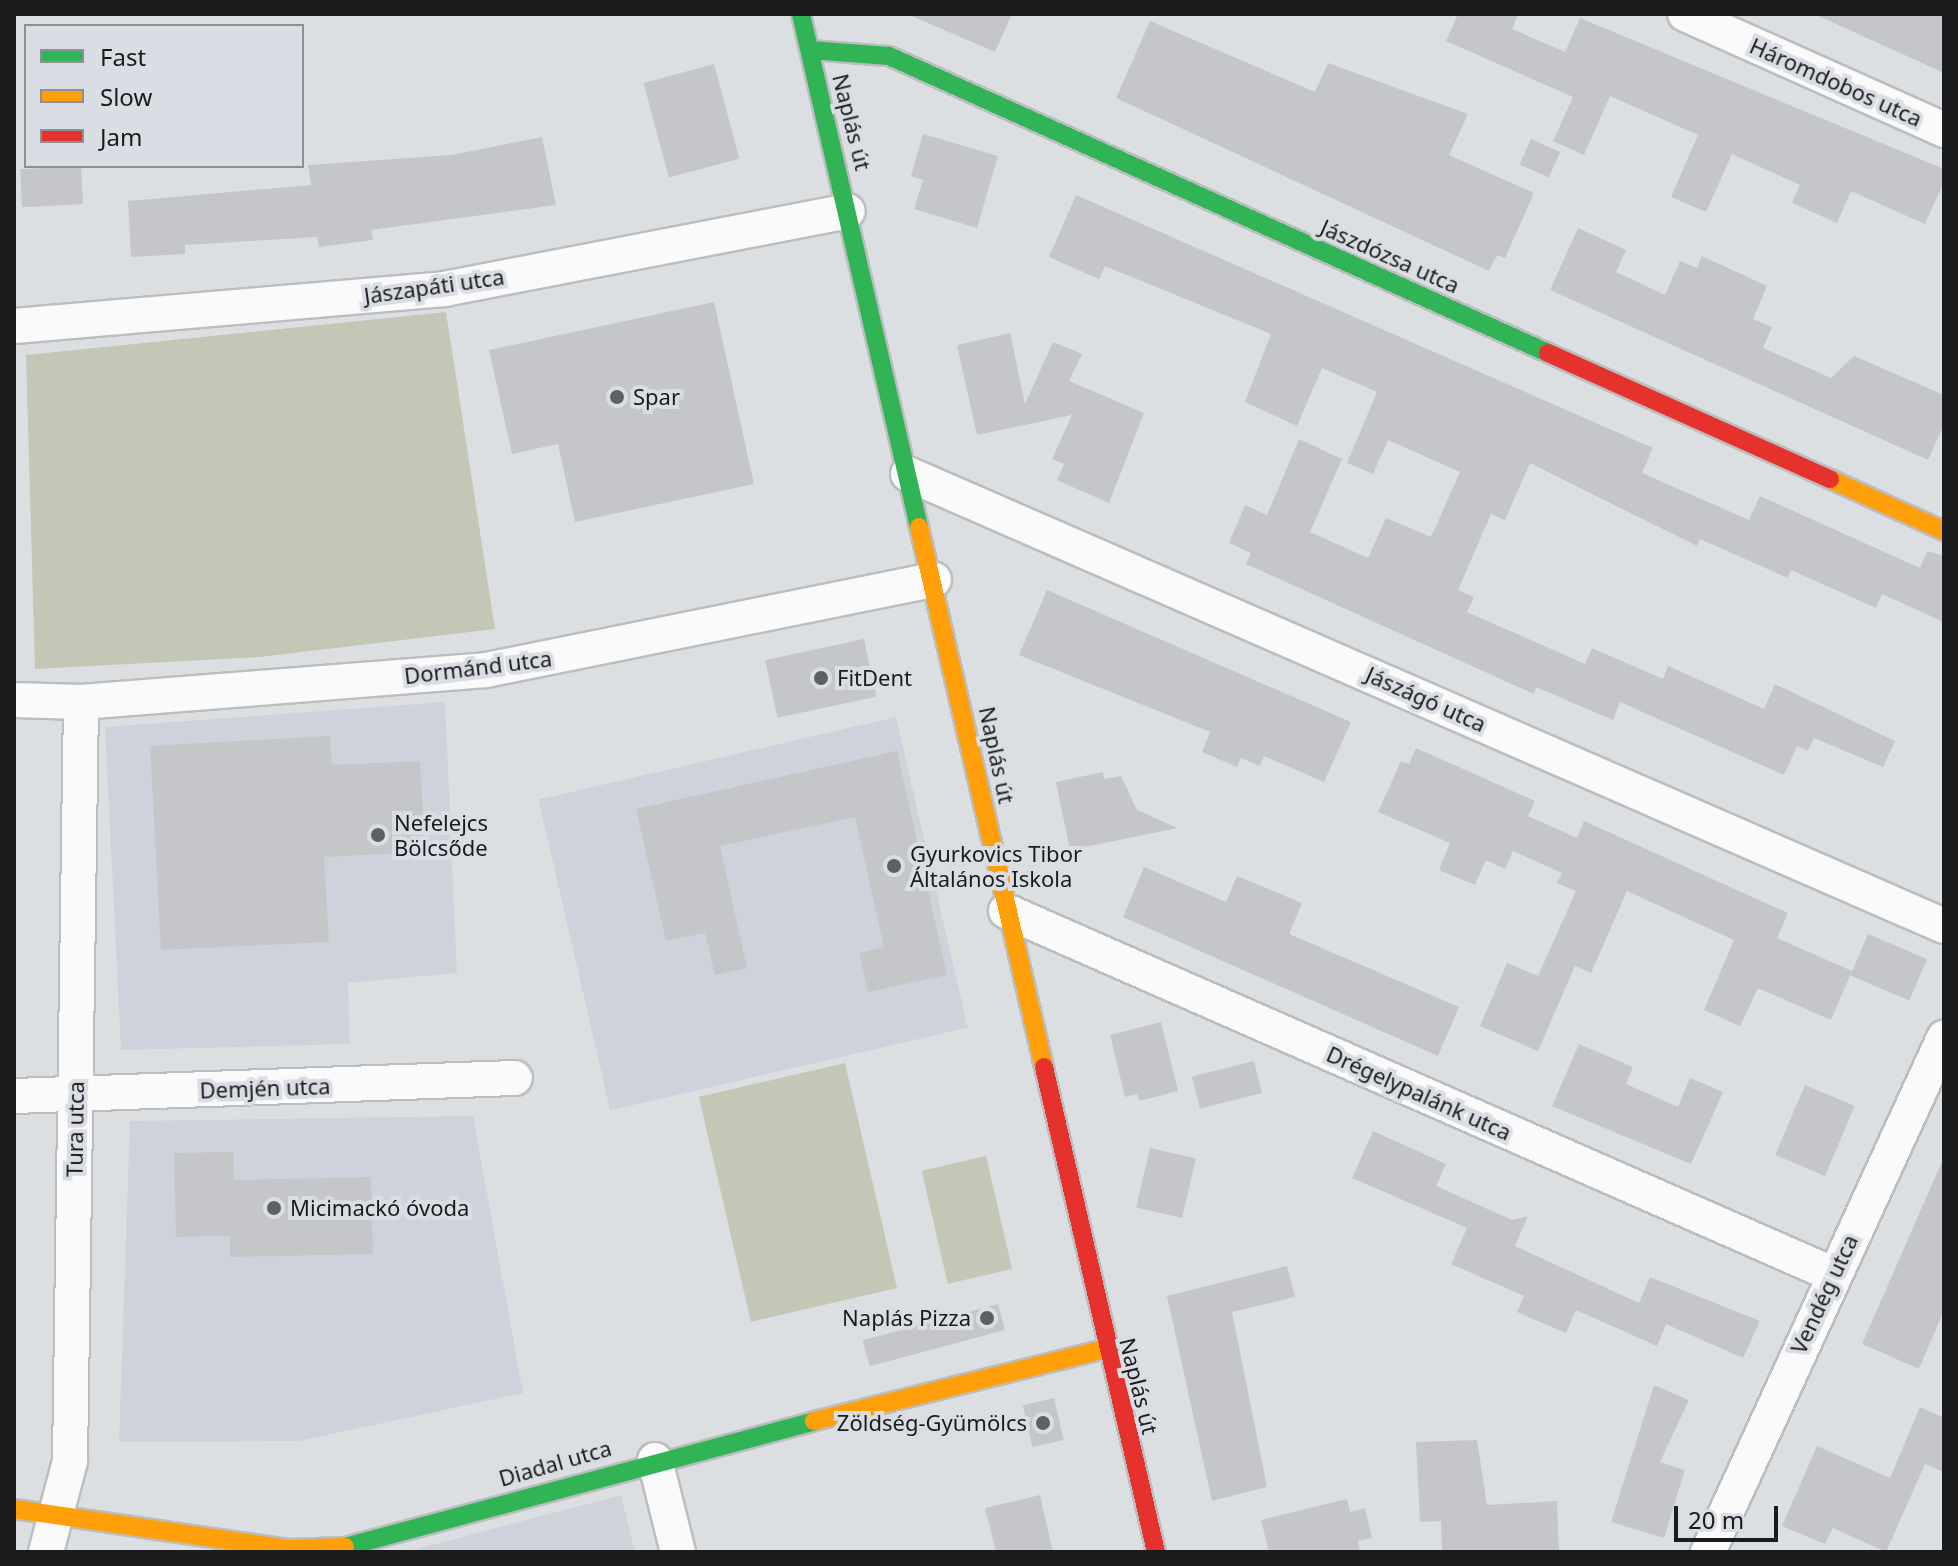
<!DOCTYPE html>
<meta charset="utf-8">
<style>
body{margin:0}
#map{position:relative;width:1958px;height:1566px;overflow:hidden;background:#dcdfe2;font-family:"Noto Sans",sans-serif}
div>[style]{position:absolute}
.built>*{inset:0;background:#ced3db;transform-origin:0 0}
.green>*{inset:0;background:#c4c7b6;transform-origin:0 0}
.building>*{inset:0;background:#c5c6c9;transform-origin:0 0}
.roads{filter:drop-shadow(2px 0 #bbbdbf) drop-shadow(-2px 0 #bbbdbf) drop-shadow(0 2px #bbbdbf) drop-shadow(0 -2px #bbbdbf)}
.street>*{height:34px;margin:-17px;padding:0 17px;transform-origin:17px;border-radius:17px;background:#fafafb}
.fast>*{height:18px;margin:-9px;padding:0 9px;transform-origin:9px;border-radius:9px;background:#30b455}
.slow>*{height:18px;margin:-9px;padding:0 9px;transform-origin:9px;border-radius:9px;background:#ff9f0a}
.jam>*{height:18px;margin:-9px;padding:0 9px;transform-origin:9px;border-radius:9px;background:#e5322d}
.dots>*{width:22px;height:22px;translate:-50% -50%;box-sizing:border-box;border:4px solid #dadee4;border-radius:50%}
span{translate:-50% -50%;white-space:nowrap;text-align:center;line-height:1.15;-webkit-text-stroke:8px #dadee4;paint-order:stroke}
.street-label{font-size:22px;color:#1a1b1d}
.poi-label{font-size:22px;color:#1a1b1d}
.left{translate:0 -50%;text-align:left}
.right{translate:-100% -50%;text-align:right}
.frame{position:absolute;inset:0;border:16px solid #1a1b1d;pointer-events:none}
.legend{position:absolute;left:24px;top:24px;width:280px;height:144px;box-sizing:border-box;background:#dadee4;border:2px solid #8d9094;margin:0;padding:10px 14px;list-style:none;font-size:24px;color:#1a1b1d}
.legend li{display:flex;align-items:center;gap:16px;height:40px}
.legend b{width:40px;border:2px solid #8d9094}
.scale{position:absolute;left:1674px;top:1506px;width:104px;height:36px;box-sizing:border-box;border:4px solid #1a1b1d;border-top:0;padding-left:10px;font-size:24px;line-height:28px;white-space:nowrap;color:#1a1b1d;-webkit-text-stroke:6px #dadee4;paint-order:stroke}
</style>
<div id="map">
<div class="built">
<div style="clip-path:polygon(445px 702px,457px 973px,348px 983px,350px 1044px,121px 1050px,105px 727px)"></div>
<div style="left:896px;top:717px;width:319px;height:367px;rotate:77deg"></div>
<div style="clip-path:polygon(473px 1116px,523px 1393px,299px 1441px,119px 1442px,130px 1121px)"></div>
<div style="clip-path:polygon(621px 1495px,635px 1552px,405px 1552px)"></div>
</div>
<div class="green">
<div style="clip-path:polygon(446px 312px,495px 629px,260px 657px,35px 669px,26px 355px)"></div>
<div style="left:845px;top:1063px;width:231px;height:150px;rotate:77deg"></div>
<div style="left:986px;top:1156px;width:116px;height:66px;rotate:77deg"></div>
</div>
<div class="building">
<div style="clip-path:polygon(907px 14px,1012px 14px,995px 52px)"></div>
<div style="clip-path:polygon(1458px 14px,1518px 14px,1512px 29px,1565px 52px,1580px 18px,1944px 169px,1944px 182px,1925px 224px,1851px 191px,1837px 223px,1792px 203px,1800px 185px,1732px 154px,1706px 212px,1671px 197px,1698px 135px,1610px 96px,1584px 155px,1553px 141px,1573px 97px,1446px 41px)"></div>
<div style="clip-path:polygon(1814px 14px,1944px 14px,1944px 73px,1920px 62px)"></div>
<div style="clip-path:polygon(1150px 21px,1315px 92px,1328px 63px,1468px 114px,1449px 155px,1534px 193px,1505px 258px,1497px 255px,1489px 271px,1116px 98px)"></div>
<div style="left:714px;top:64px;width:98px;height:73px;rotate:75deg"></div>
<div style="clip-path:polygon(923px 134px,998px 156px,977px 228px,914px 209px,923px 180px,911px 176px)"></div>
<div style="clip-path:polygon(542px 137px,556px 205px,371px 230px,373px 240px,319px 247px,317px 237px,185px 245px,185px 254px,131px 257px,128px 201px,311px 185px,308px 165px,452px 155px)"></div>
<div style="left:1531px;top:139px;width:32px;height:28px;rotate:24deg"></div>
<div style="left:81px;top:166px;width:38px;height:61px;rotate:87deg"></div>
<div style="clip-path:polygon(1076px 195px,1653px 448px,1642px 473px,1749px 520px,1760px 496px,1920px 568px,1927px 551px,1944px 556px,1944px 622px,1882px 594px,1876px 608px,1791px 570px,1788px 578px,1700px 539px,1697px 546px,1530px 463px,1505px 520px,1491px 514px,1458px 590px,1474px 597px,1467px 612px,1585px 664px,1592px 648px,1663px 679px,1668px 666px,1764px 709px,1775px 684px,1895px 741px,1883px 767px,1814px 738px,1808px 751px,1797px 746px,1784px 775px,1620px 702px,1613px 720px,1536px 687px,1534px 694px,1246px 564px,1251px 553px,1229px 543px,1245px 505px,1267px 515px,1299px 439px,1342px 459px,1310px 532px,1368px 558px,1386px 518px,1431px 537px,1460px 472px,1388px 440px,1373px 474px,1347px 463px,1377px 392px,1322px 368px,1297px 426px,1245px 402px,1271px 334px,1105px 266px,1099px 279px,1049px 257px)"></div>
<div style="clip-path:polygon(1578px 228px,1626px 250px,1616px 272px,1665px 295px,1680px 261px,1697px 268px,1702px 256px,1767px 286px,1753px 319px,1772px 327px,1763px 348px,1831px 378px,1854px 356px,1944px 395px,1944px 424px,1928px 460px,1550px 290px)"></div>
<div style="clip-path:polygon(714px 302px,754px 484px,575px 522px,558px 444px,512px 454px,489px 350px)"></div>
<div style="clip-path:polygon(1010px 333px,1025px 404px,1053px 342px,1082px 354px,1069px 381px,1144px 413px,1109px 503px,1057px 480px,1064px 464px,1052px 459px,1072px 415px,977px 435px,957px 345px)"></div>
<div style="clip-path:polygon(1047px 590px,1351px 722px,1324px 782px,1264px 756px,1260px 766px,1241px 758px,1237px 767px,1202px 752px,1210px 732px,1019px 655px)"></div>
<div style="left:864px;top:639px;width:59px;height:101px;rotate:78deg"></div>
<div style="clip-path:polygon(330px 736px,332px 765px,420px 761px,425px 852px,324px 857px,329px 942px,161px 950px,150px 746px)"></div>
<div style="clip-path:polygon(1416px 748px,1535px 801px,1528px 816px,1577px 838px,1584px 821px,1788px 913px,1777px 938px,1852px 971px,1831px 1020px,1758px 988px,1740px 1026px,1704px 1010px,1734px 940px,1627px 891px,1591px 973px,1575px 966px,1538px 1051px,1480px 1026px,1507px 963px,1538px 976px,1576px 891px,1557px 883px,1562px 873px,1513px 851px,1505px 869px,1486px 860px,1475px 885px,1439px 870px,1450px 843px,1378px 812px,1401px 761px,1409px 764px)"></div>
<div style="clip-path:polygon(897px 751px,947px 975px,868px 992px,859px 953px,884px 947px,855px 817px,720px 846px,747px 968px,715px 975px,705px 933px,666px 941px,636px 809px)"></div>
<div style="clip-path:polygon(1103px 772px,1104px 779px,1121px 776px,1137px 810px,1178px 828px,1070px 850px,1056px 782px)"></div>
<div style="clip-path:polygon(1144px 867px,1226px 902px,1237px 876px,1302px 903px,1289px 934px,1459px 1007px,1438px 1056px,1123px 917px)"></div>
<div style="left:1868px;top:934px;width:64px;height:45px;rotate:23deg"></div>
<div style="clip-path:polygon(1161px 1022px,1178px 1091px,1139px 1101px,1137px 1094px,1125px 1097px,1110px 1035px)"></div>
<div style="clip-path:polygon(1579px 1044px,1633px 1067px,1626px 1084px,1678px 1107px,1690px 1078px,1723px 1092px,1691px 1164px,1552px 1106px)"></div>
<div style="left:1254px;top:1061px;width:33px;height:64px;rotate:76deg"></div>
<div style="left:1805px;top:1085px;width:54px;height:76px;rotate:23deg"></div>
<div style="clip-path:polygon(1373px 1131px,1446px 1164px,1436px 1186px,1512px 1220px,1528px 1216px,1515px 1246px,1639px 1303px,1650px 1277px,1760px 1321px,1743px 1358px,1666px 1324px,1657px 1346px,1576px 1310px,1566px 1333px,1517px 1312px,1524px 1296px,1451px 1264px,1467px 1228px,1352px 1178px)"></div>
<div style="left:1150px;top:1148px;width:47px;height:61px;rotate:13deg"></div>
<div style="clip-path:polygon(233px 1152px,234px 1180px,371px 1177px,373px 1254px,230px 1257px,230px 1236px,176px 1237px,174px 1153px)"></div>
<div style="clip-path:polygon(1944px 1157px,1944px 1310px,1919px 1369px,1862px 1344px)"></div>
<div style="clip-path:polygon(1287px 1266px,1295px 1297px,1232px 1312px,1267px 1487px,1212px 1501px,1167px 1296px)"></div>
<div style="left:998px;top:1304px;width:27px;height:140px;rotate:75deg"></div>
<div style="clip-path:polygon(1654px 1385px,1689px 1400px,1660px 1462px,1685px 1470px,1664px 1538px,1611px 1522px)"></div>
<div style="left:1054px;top:1398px;width:43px;height:32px;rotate:77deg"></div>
<div style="clip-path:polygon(1920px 1407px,1944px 1418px,1944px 1472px,1925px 1464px,1886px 1552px,1833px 1528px,1825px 1544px,1782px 1526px,1817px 1446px,1890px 1478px)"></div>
<div style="clip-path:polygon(1477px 1440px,1487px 1505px,1557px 1501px,1559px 1552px,1442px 1552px,1441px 1521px,1420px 1522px,1416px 1442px)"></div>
<div style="clip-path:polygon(1040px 1495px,1053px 1552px,996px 1552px,985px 1508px)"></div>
<div style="clip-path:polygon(1347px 1499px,1350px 1512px,1365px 1508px,1372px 1538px,1358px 1541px,1360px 1552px,1269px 1552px,1261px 1520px)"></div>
</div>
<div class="roads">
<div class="street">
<div style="left:1685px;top:14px;width:284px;rotate:24.1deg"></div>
<div style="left:14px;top:326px;width:432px;rotate:-4.9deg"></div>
<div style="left:444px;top:289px;width:411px;rotate:-10.9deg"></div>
<div style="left:908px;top:474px;width:1130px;rotate:23.57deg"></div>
<div style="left:14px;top:700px;width:67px;rotate:1.7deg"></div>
<div style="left:81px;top:702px;width:406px;rotate:-4.5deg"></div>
<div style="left:486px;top:670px;width:457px;rotate:-11.4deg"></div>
<div style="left:1006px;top:911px;width:902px;rotate:23.72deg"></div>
<div style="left:14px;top:1096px;width:501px;rotate:-2.06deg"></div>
<div style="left:655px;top:1460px;width:95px;rotate:76deg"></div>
<div style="left:46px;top:1552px;width:94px;rotate:-75.2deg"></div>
<div style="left:70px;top:1461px;width:759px;rotate:-89.17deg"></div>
<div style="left:1708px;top:1552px;width:566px;rotate:-65.34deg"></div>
</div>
<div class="fast">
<div style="left:801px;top:14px;width:526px;rotate:77.05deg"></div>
<div style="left:810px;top:50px;width:79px;rotate:4.3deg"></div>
<div style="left:889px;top:56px;width:723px;rotate:24.26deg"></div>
<div style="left:345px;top:1547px;width:486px;rotate:-15deg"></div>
</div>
<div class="slow">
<div style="left:1830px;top:479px;width:125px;rotate:24.5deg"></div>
<div style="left:919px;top:527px;width:554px;rotate:76.97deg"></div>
<div style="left:814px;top:1421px;width:299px;rotate:-13.9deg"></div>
<div style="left:14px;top:1509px;width:277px;rotate:8.3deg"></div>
<div style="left:288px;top:1549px;width:57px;rotate:-2deg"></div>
</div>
<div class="jam">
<div style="left:1548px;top:353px;width:309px;rotate:24.1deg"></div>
<div style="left:1044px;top:1067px;width:498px;rotate:77deg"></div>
</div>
</div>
<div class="dots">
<div style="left:617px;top:397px;background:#5e6062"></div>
<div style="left:821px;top:678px;background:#5e6062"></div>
<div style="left:378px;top:835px;background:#5e6062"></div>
<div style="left:894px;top:866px;background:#5e6062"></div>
<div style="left:274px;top:1208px;background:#5e6062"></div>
<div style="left:987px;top:1318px;background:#5e6062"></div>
<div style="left:1043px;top:1423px;background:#5e6062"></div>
</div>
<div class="street-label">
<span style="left:1836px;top:82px;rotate:24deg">Háromdobos utca</span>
<span style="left:852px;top:122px;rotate:76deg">Naplás út</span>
<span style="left:1390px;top:256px;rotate:24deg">Jászdózsa utca</span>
<span style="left:434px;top:286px;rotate:-8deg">Jászapáti utca</span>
<span style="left:478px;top:667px;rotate:-7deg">Dormánd utca</span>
<span style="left:1426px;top:699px;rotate:24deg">Jászágó utca</span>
<span style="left:997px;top:755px;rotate:78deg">Naplás út</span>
<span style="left:265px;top:1088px;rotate:-2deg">Demjén utca</span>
<span style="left:1419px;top:1093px;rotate:24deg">Drégelypalánk utca</span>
<span style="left:75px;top:1129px;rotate:-89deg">Tura utca</span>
<span style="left:1824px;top:1294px;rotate:-65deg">Vendég utca</span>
<span style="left:1139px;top:1386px;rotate:76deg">Naplás út</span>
<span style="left:555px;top:1463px;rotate:-16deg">Diadal utca</span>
</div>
<div class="poi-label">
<span class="left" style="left:633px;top:397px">Spar</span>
<span class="left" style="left:837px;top:678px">FitDent</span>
<span class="left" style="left:394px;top:835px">Nefelejcs<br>Bölcsőde</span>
<span class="left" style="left:910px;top:866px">Gyurkovics Tibor<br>Általános Iskola</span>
<span class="left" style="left:290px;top:1208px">Micimackó óvoda</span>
<span class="right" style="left:971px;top:1318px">Naplás Pizza</span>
<span class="right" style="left:1027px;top:1423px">Zöldség-Gyümölcs</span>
</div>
<div class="frame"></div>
<ul class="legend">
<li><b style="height:10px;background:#30b455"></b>Fast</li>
<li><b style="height:10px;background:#ff9f0a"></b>Slow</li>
<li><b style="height:10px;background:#e5322d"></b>Jam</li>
</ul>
<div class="scale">20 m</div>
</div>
